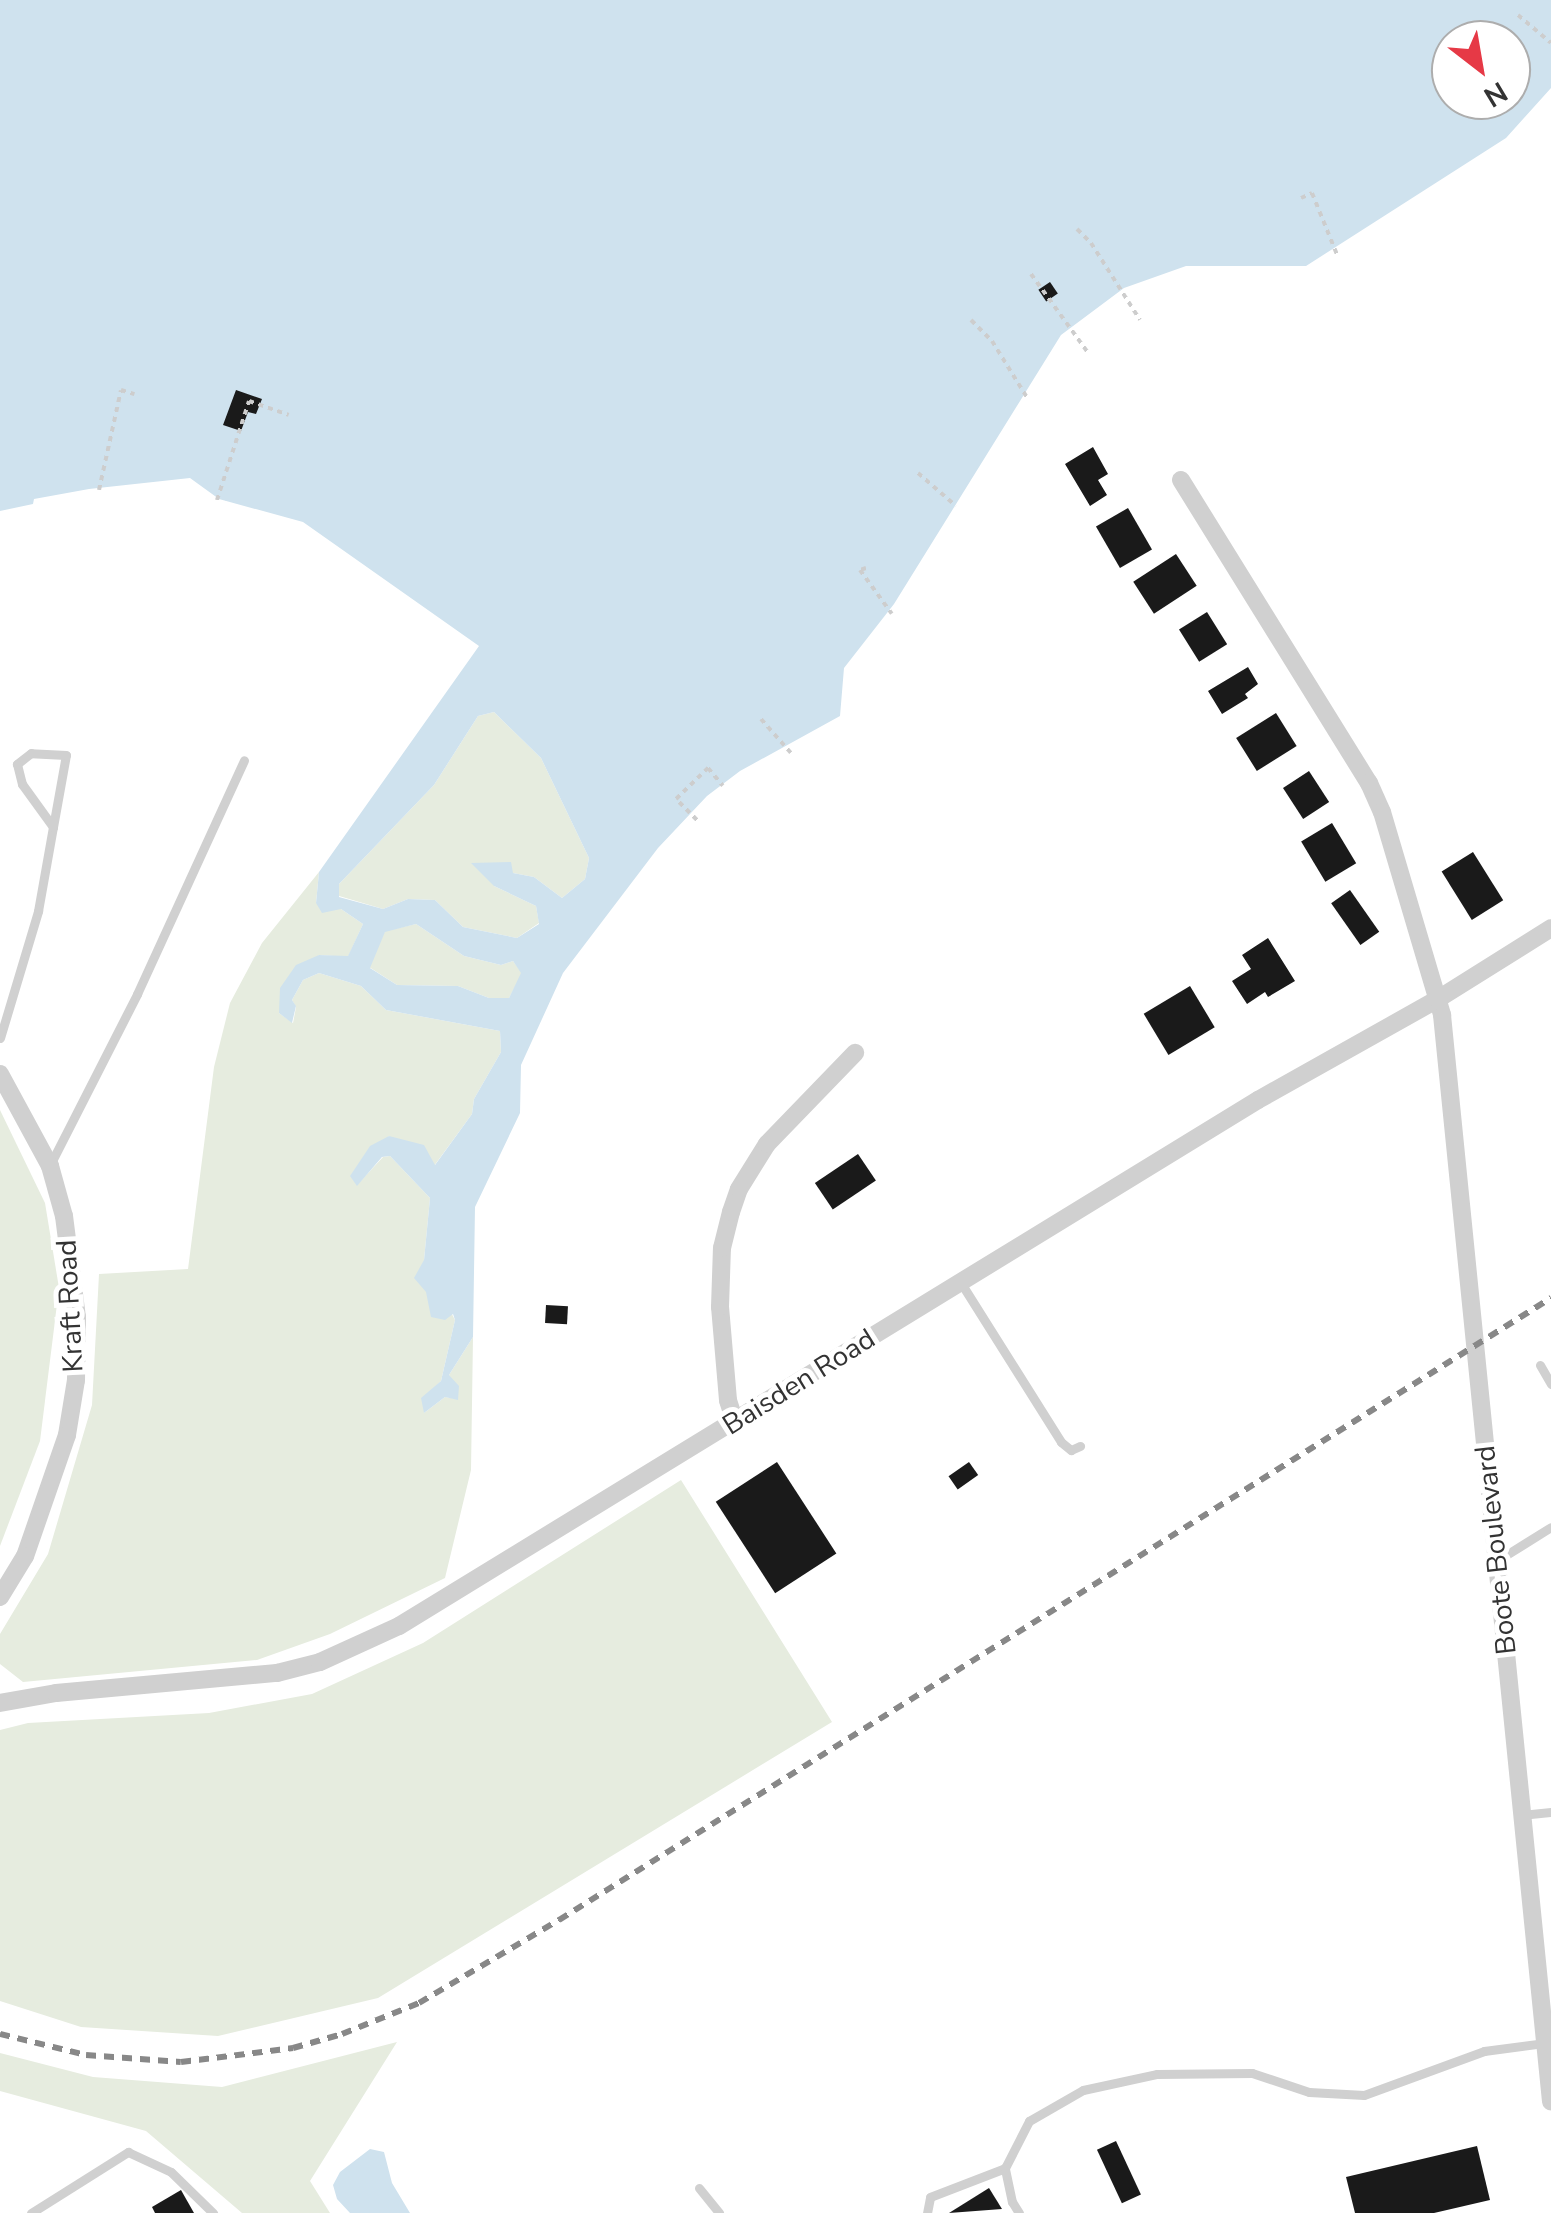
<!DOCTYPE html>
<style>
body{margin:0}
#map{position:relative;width:1551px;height:2213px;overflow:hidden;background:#fff;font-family:"Nunito Sans",sans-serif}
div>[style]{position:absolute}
.green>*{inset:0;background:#e6ecdf}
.water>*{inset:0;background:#cfe2ee}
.building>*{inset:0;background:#1a1a1a;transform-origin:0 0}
.path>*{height:4px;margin-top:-2px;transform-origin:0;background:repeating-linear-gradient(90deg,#cdcdcd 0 5px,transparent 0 10px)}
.service>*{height:9px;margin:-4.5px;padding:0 4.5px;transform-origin:4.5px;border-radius:4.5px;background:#d0d0d0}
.minor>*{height:18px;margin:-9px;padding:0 9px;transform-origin:9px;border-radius:9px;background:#d0d0d0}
.rail>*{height:6px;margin-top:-3px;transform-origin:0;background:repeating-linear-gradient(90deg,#888 0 10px,transparent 0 18px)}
span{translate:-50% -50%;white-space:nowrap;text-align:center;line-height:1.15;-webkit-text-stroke:10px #fff;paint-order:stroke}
.street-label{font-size:28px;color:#333}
.north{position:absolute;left:1431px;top:20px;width:100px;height:100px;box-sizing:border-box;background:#fff;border:2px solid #adadad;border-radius:50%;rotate:149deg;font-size:28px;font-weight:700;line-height:40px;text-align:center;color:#333}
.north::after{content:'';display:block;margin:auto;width:35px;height:45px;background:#e63946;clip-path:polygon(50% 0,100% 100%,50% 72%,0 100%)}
</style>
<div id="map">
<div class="green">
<div style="clip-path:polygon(494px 712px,541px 758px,589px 858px,585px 879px,562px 898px,534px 877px,513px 873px,494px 886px,536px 906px,539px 923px,517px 938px,463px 927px,435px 900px,408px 899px,383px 909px,339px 896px,339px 884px,434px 785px,478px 716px)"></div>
<div style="clip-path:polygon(319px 872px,316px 903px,341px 909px,363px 924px,348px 957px,319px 955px,279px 1013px,293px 1023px,296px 1007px,292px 1000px,303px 980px,319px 973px,361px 986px,386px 1010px,500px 1031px,501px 1052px,474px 1099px,472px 1114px,434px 1166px,389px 1136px,351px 1176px,357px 1185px,383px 1157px,390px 1156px,430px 1198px,424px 1260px,455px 1320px,441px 1381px,429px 1393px,424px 1413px,445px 1397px,458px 1399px,449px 1375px,473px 1337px,471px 1470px,445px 1578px,330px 1634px,257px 1660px,23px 1682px,0 1664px,0 1634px,48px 1554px,92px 1405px,99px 1274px,188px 1269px,214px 1067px,230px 1003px,262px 943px)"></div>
<div style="clip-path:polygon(416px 924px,464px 956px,501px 965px,513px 961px,522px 973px,509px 998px,489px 998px,458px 986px,397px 985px,369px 967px,385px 931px)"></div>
<div style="clip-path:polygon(0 1110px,45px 1203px,59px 1288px,40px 1441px,0 1546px)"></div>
<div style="clip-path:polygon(681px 1480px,832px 1722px,378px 1998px,218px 2036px,81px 2027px,0 2001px,0 1730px,28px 1723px,209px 1713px,312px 1694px,423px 1643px)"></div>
<div style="clip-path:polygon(397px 2042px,310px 2181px,330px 2213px,242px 2213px,146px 2131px,0 2091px,0 2053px,93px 2077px,222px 2087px)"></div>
</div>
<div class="water">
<div style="clip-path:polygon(evenodd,0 0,1551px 0,1551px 88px,1506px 138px,1306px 266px,1186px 266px,1124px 288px,1061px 335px,894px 604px,844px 668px,840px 716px,740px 771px,707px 796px,658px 848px,563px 973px,521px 1065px,520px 1113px,475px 1207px,473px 1337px,449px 1375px,459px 1386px,458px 1400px,445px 1397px,424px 1413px,421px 1398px,441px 1381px,455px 1320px,453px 1314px,445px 1320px,431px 1317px,426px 1292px,414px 1278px,424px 1260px,430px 1198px,390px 1156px,382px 1157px,357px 1186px,350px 1176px,370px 1146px,389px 1136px,424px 1145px,435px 1165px,472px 1114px,474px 1099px,501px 1052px,500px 1031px,386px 1010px,361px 986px,319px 973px,303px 980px,292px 1000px,296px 1006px,292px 1023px,279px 1013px,280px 988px,296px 965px,319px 955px,348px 956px,363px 924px,341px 909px,322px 913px,316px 903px,319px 872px,479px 646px,303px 522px,219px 499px,190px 478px,89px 489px,34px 499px,33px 504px,0 511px,0 0,1451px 40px,1511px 40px,1511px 100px,1451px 100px,1451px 40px,0 0,494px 712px,541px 758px,589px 858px,585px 879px,562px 898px,534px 877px,513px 873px,511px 862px,471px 863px,494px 886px,536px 906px,539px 924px,517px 938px,463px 927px,435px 900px,408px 899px,383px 909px,339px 897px,339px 884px,434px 785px,478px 716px,494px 712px,0 0,416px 924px,464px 956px,501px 965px,513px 961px,521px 973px,509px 998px,489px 998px,458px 986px,397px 985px,370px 968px,385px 932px,416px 924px)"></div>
<div style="clip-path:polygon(370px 2149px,384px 2152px,392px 2183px,410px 2213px,350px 2213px,337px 2199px,333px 2185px,340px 2172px)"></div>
</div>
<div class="building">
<div style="left:1050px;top:282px;width:14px;height:14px;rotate:56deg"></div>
<div style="clip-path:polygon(236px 390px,262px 399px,256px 414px,248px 412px,241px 431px,223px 425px)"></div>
<div style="clip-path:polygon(1093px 447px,1108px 474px,1098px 480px,1107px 495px,1090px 506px,1065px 464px)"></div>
<div style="left:1128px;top:508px;width:48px;height:37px;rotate:60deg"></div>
<div style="left:1176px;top:554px;width:38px;height:51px;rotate:57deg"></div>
<div style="left:1207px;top:612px;width:38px;height:33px;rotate:58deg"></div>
<div style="clip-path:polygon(1248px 667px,1258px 684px,1245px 694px,1248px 698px,1222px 714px,1208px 691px)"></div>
<div style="left:1276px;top:713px;width:39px;height:47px;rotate:58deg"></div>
<div style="left:1309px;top:771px;width:37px;height:31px;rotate:57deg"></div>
<div style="left:1332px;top:823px;width:47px;height:36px;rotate:59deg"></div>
<div style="left:1473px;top:852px;width:57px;height:37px;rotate:58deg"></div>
<div style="left:1350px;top:890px;width:51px;height:23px;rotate:55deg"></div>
<div style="clip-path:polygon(1268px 938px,1295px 981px,1268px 997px,1265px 992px,1247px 1004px,1232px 981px,1251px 969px,1242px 955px)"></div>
<div style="left:1190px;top:986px;width:48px;height:54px;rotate:59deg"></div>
<div style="left:858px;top:1154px;width:32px;height:52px;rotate:56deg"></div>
<div style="left:546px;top:1305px;width:22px;height:18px;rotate:3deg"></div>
<div style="left:777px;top:1462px;width:109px;height:73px;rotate:57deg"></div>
<div style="left:969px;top:1462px;width:16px;height:25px;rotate:55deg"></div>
<div style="left:1116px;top:2141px;width:59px;height:21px;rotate:65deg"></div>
<div style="clip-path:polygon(1477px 2146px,1490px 2200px,1434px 2213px,1355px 2213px,1346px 2177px)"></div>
<div style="clip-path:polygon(989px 2188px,1002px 2209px,949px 2213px)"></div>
<div style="clip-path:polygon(181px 2190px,194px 2213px,155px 2213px,152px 2207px)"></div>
</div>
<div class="path">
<div style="left:1518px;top:15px;width:43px;rotate:40.3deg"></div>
<div style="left:1301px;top:198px;width:12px;rotate:-24deg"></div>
<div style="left:1312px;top:193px;width:69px;rotate:67.9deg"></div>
<div style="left:1077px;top:229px;width:20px;rotate:45deg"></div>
<div style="left:1091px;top:243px;width:91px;rotate:57.5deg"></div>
<div style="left:1031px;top:274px;width:99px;rotate:54.1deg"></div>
<div style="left:971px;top:320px;width:30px;rotate:45deg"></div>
<div style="left:992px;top:341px;width:68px;rotate:58.2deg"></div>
<div style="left:918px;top:473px;width:50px;rotate:41deg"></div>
<div style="left:99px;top:490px;width:102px;rotate:-77.6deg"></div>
<div style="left:121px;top:390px;width:14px;rotate:17deg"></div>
<div style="left:217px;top:500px;width:104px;rotate:-72.1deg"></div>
<div style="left:249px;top:401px;width:42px;rotate:19.3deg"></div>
<div style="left:866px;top:568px;width:6px;rotate:162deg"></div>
<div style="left:860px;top:570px;width:54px;rotate:54deg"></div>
<div style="left:761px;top:719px;width:45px;rotate:48.6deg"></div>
<div style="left:697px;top:820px;width:30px;rotate:-135deg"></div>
<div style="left:676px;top:799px;width:45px;rotate:-44.1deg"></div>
<div style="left:708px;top:768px;width:23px;rotate:50deg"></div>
</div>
<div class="service">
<div style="left:0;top:1038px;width:133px;rotate:-73.3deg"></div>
<div style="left:38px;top:911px;width:85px;rotate:-79.9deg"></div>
<div style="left:53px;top:827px;width:73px;rotate:-79.8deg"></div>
<div style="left:66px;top:755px;width:35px;rotate:-177deg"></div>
<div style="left:31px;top:753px;width:18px;rotate:142deg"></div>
<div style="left:17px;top:764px;width:21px;rotate:76deg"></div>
<div style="left:22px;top:784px;width:53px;rotate:54.2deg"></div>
<div style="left:51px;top:1163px;width:190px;rotate:-63deg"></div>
<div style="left:137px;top:994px;width:257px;rotate:-65.4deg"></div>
<div style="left:961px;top:1283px;width:188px;rotate:57.8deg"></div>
<div style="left:1061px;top:1442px;width:13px;rotate:39deg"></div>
<div style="left:1071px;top:1450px;width:10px;rotate:-24deg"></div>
<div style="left:1540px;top:1365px;width:22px;rotate:60deg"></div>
<div style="left:1498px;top:1560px;width:62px;rotate:-31.9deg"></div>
<div style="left:1522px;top:1815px;width:29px;rotate:-6deg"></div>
<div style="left:699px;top:2188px;width:32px;rotate:51deg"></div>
<div style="left:31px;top:2213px;width:115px;rotate:-32.2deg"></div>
<div style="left:128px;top:2152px;width:47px;rotate:24.9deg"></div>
<div style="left:171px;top:2172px;width:59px;rotate:44.3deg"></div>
<div style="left:927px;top:2213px;width:16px;rotate:-79deg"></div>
<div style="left:930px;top:2197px;width:80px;rotate:-21.1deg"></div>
<div style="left:1019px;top:2213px;width:13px;rotate:-122deg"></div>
<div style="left:1012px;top:2202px;width:35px;rotate:-102deg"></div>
<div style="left:1005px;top:2168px;width:53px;rotate:-62.9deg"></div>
<div style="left:1029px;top:2121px;width:62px;rotate:-29.9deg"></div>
<div style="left:1083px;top:2090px;width:76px;rotate:-12.2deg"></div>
<div style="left:1157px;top:2074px;width:95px;rotate:-0.6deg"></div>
<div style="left:1252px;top:2073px;width:60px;rotate:18.4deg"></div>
<div style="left:1309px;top:2092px;width:55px;rotate:3.1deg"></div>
<div style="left:1364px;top:2095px;width:128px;rotate:-20.1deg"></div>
<div style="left:1484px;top:2051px;width:62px;rotate:-7.5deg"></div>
</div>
<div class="minor">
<div style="left:1181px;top:480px;width:357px;rotate:58.2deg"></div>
<div style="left:1369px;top:783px;width:32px;rotate:66deg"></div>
<div style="left:1382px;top:812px;width:212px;rotate:73.5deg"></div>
<div style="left:1442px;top:1015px;width:1092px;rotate:84.27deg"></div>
<div style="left:0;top:1074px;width:105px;rotate:61.5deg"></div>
<div style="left:50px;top:1166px;width:52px;rotate:74.4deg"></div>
<div style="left:64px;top:1216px;width:102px;rotate:82.7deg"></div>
<div style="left:77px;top:1317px;width:63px;rotate:90.9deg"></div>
<div style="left:76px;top:1380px;width:56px;rotate:99.3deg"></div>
<div style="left:67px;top:1435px;width:128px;rotate:109.1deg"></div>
<div style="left:25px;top:1556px;width:48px;rotate:121.4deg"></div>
<div style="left:735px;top:1422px;width:23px;rotate:-108deg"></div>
<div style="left:728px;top:1400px;width:93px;rotate:-94.9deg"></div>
<div style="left:720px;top:1307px;width:59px;rotate:-88.1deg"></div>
<div style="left:722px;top:1248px;width:37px;rotate:-76deg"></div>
<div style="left:731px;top:1212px;width:24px;rotate:-71deg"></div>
<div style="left:739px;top:1189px;width:53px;rotate:-58.1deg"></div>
<div style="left:767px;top:1144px;width:127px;rotate:-46deg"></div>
<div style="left:0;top:1703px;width:57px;rotate:-10.1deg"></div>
<div style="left:56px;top:1693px;width:222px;rotate:-5.2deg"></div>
<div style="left:277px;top:1673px;width:44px;rotate:-14.3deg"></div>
<div style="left:320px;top:1662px;width:87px;rotate:-24.5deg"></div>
<div style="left:399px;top:1626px;width:1007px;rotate:-31.48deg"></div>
<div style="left:1258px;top:1100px;width:206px;rotate:-29.3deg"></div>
<div style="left:1438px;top:999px;width:133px;rotate:-32.1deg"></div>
</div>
<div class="rail">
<div style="left:0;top:2034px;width:89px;rotate:13.7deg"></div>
<div style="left:86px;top:2055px;width:95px;rotate:4.2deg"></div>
<div style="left:181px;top:2062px;width:113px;rotate:-7.1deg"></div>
<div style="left:293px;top:2048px;width:51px;rotate:-15.9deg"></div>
<div style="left:342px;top:2034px;width:83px;rotate:-21.9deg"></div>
<div style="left:419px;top:2003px;width:163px;rotate:-30.7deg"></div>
<div style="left:559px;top:1920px;width:1171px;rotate:-32.09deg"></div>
</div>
<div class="street-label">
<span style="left:70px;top:1306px;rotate:-93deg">Kraft Road</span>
<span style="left:799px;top:1382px;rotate:-32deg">Baisden Road</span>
<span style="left:1496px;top:1550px;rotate:-96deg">Boote Boulevard</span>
</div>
<div class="north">N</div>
</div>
